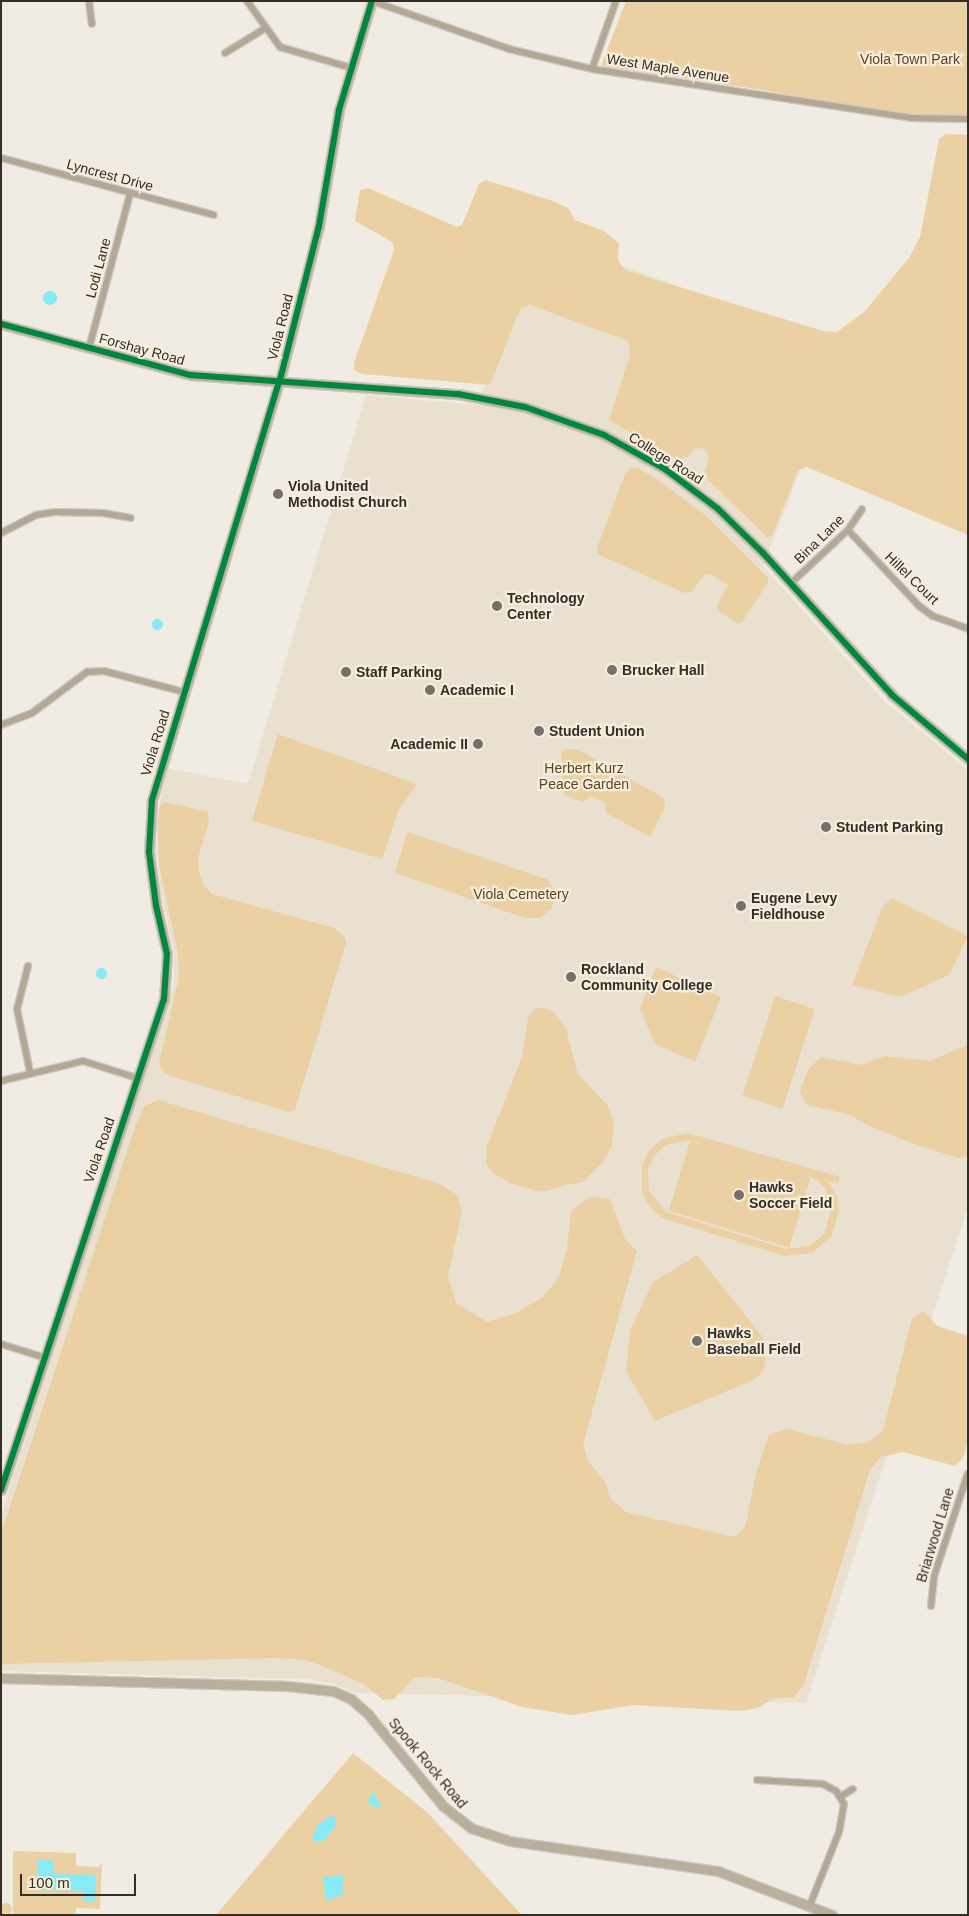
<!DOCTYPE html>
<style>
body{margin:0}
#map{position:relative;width:969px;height:1916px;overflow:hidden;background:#f1ece3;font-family:Helvetica,sans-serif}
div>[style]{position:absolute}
.built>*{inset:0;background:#e9e0d0}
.green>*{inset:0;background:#ebd0a3;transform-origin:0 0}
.round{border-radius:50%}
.water>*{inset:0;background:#87eaf7}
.roads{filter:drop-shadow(1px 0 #cec9c2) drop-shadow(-1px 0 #cec9c2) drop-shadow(0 1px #cec9c2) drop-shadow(0 -1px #cec9c2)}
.street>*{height:6px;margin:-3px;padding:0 3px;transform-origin:3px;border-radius:3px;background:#b3a896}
.secondary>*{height:9px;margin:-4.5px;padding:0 4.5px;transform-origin:4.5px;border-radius:4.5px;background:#baaf9c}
.cycleway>*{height:6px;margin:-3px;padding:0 3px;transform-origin:3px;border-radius:3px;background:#00873e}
.dots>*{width:14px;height:14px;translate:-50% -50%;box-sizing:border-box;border:2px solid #f7eddd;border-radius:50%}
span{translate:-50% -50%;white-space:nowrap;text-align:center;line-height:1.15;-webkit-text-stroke:4.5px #f7eddd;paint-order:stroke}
.park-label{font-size:14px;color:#5c4620}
.street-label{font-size:14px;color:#322e28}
.poi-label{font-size:14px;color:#322e28;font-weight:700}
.left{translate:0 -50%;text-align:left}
.right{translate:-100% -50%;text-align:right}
.frame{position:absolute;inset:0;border:2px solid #322e28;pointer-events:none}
.scale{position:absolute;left:20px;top:1874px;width:116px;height:22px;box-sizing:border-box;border:2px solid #322e28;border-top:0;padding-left:6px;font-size:15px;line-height:18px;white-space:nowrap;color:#322e28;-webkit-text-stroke:4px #f7eddd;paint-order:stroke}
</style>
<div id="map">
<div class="built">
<div style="clip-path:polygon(540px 236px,848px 348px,763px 566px,884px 701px,968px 770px,968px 1207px,806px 1703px,355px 1693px,335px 1684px,308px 1679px,1px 1671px,1px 1514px,174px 985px,174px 953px,160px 886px,157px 851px,157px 817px,167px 768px,248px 784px,366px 395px,478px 405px)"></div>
</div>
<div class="green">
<div style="clip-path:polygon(626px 1px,968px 1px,968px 115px,911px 118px,763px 90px,601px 66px)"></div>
<div style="clip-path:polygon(946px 134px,968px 135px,968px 535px,807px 467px,798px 470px,774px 531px,771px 537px,767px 537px,708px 480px,705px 471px,709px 458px,705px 449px,696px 448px,687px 457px,677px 459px,609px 420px,630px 355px,628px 341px,530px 305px,520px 309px,490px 385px,362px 374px,354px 370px,354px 363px,394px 250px,392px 242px,355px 221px,360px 190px,368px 188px,457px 227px,462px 225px,479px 184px,485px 180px,553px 201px,568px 208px,575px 220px,604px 231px,619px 244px,618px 259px,624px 270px,823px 331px,837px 332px,864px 312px,909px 258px,920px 237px,939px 139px)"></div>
<div style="clip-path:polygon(631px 468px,638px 468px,658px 480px,704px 514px,768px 578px,768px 583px,742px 622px,737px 623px,718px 611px,717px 605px,728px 585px,710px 574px,705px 574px,692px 592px,685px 593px,597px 554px,597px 548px,625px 474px)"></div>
<div style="clip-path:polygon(278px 734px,417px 784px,398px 811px,382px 859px,252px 821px)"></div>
<div style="clip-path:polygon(577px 749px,664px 798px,665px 807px,650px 837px,606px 813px,605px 803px,592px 796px,583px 802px,564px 795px,561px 750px)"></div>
<div style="clip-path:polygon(165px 802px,208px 812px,209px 822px,198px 858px,199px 873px,204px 886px,212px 894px,334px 928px,344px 936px,346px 943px,295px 1110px,289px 1112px,170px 1076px,162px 1071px,159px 1062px,179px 978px,178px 954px,159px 865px,158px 815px,161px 804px)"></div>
<div style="clip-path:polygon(407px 832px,549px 880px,555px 893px,552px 908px,540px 918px,525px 918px,395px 873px)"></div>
<div style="clip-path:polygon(892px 898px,968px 936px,949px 975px,900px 997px,852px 985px,883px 906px)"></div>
<div style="clip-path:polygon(656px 967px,721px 997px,695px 1062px,655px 1044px,640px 1009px)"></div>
<div style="left:775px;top:996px;width:42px;height:105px;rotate:18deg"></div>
<div style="clip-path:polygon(543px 1008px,554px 1012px,566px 1029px,578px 1074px,608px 1106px,614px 1123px,612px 1145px,604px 1161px,584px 1181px,540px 1192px,510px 1183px,492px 1172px,486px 1163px,487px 1146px,522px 1057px,528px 1018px,534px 1009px)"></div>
<div style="clip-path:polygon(968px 1045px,968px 1157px,959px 1158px,926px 1148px,880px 1131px,847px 1114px,807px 1105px,800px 1092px,808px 1069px,821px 1057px,860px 1065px,885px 1056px,929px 1061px)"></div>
<div style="clip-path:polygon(158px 1100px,440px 1184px,457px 1195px,462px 1212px,448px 1276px,456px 1303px,487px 1322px,516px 1313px,543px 1297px,559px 1277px,567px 1248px,571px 1211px,589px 1197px,610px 1199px,625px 1239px,637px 1251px,583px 1444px,588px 1461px,605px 1482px,610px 1498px,626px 1512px,734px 1537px,745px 1527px,757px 1469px,769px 1435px,787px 1429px,848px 1445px,869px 1442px,883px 1430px,912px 1318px,924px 1311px,937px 1326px,968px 1336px,968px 1441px,963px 1458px,955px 1466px,903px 1452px,881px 1457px,870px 1470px,804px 1684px,793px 1698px,774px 1698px,758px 1708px,740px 1711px,634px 1705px,572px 1715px,522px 1707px,438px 1678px,415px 1677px,394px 1699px,383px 1700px,365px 1685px,335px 1671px,306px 1660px,276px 1658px,1px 1664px,1px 1534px,135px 1127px,144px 1106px)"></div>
<div style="clip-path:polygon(evenodd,688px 1133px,840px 1177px,838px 1183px,828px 1181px,837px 1197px,839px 1212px,831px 1237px,812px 1253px,784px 1256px,662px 1218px,650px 1207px,642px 1193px,642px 1166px,649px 1150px,662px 1139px,688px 1133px,688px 1140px,816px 1179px,825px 1188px,832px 1205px,825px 1233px,809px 1246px,786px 1249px,666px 1212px,649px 1191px,648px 1168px,655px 1155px,666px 1145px,688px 1140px)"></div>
<div style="left:690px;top:1141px;width:126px;height:73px;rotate:17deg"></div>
<div style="clip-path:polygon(697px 1255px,762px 1336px,766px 1347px,765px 1365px,761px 1374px,753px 1380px,655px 1421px,626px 1371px,630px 1330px,653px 1282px)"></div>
<div style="clip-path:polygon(353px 1753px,427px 1812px,522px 1915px,216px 1915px)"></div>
<div style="clip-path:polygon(13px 1851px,76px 1853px,76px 1866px,98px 1867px,102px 1863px,100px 1909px,76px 1908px,75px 1915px,13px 1915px)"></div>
<div class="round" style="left:0;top:1903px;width:12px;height:12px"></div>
</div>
<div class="water">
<div class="round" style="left:43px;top:291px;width:14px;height:14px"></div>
<div class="round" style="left:151.5px;top:618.5px;width:11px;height:11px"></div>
<div class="round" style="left:95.5px;top:967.5px;width:11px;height:11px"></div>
<div style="clip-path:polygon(373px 1790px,382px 1809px,368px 1804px)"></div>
<div style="clip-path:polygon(334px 1814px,336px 1825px,324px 1841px,312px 1841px,317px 1825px)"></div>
<div style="clip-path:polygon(38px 1860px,53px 1860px,53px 1874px,96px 1875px,95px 1902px,83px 1901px,83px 1891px,37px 1890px)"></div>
<div style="clip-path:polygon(343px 1875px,343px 1894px,326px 1901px,323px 1877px)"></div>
</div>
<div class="roads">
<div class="street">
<div style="left:89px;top:1px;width:23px;rotate:83deg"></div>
<div style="left:247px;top:1px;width:57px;rotate:54.3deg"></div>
<div style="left:280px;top:47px;width:75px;rotate:16.3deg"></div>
<div style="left:372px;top:1px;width:145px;rotate:19.3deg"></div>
<div style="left:509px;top:49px;width:85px;rotate:13.5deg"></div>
<div style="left:592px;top:69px;width:323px;rotate:8.7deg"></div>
<div style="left:911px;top:118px;width:57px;rotate:1deg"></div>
<div style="left:225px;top:53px;width:46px;rotate:-31.6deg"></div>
<div style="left:592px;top:69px;width:72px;rotate:-70.6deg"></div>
<div style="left:1px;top:158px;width:220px;rotate:15deg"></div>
<div style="left:89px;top:348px;width:159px;rotate:-75.1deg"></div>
<div style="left:848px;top:530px;width:104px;rotate:46.9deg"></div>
<div style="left:919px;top:606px;width:17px;rotate:36deg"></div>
<div style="left:933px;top:616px;width:37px;rotate:20deg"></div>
<div style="left:1px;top:533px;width:39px;rotate:-27deg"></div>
<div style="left:36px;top:515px;width:19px;rotate:-9deg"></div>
<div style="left:55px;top:512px;width:48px;rotate:1.2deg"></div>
<div style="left:103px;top:513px;width:28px;rotate:10deg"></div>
<div style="left:790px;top:584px;width:79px;rotate:-43deg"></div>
<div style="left:848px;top:530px;width:25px;rotate:-56deg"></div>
<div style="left:1px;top:725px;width:33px;rotate:-21deg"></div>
<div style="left:32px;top:713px;width:69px;rotate:-36.7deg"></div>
<div style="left:87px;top:672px;width:17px;rotate:-3deg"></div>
<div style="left:104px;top:671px;width:83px;rotate:14.7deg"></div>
<div style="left:28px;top:966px;width:44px;rotate:104.3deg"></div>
<div style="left:17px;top:1009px;width:64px;rotate:78.3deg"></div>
<div style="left:1px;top:1081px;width:84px;rotate:-13.7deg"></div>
<div style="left:83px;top:1061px;width:57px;rotate:17.5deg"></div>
<div style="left:1px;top:1344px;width:44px;rotate:17.2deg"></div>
<div style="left:931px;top:1606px;width:30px;rotate:-84deg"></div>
<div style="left:934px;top:1576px;width:108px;rotate:-71.7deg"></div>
<div style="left:757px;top:1780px;width:66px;rotate:3.5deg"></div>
<div style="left:823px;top:1784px;width:15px;rotate:28deg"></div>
<div style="left:836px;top:1791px;width:15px;rotate:58deg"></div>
<div style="left:844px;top:1804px;width:28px;rotate:100deg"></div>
<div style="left:839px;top:1832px;width:79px;rotate:111.7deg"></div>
<div style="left:840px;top:1797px;width:15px;rotate:-32deg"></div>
</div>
<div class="secondary">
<div style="left:1px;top:324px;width:196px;rotate:15.1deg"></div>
<div style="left:190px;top:375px;width:269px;rotate:4.1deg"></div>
<div style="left:458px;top:394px;width:68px;rotate:11deg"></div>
<div style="left:525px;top:407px;width:84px;rotate:19.5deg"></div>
<div style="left:604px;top:435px;width:70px;rotate:29.1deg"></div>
<div style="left:665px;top:469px;width:66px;rotate:37deg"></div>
<div style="left:718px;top:509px;width:63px;rotate:44.4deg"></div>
<div style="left:763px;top:553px;width:192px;rotate:47.7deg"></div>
<div style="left:892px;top:695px;width:99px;rotate:40.1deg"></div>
<div style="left:1px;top:1490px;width:517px;rotate:-71.64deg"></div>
<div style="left:164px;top:999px;width:45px;rotate:-86.2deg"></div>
<div style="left:167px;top:954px;width:50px;rotate:-102.7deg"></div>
<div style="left:156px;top:905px;width:53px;rotate:-97.5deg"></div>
<div style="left:149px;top:852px;width:52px;rotate:-86.7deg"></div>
<div style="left:152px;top:800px;width:439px;rotate:-73.1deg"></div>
<div style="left:280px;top:380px;width:159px;rotate:-75.8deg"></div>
<div style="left:319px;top:226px;width:118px;rotate:-80.2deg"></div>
<div style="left:339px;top:110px;width:114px;rotate:-73.2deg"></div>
<div style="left:1px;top:1678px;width:287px;rotate:1.6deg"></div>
<div style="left:288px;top:1686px;width:45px;rotate:6.3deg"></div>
<div style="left:333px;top:1691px;width:20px;rotate:24deg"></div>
<div style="left:351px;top:1699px;width:23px;rotate:41deg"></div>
<div style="left:368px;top:1714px;width:119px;rotate:50.8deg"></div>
<div style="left:443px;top:1806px;width:36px;rotate:38deg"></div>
<div style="left:471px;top:1828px;width:41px;rotate:18.4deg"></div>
<div style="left:510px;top:1841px;width:210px;rotate:8.2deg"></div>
<div style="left:718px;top:1871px;width:122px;rotate:21.1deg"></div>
</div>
</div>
<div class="cycleway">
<div style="left:1px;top:324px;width:196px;rotate:15.1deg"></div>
<div style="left:190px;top:375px;width:269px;rotate:4.1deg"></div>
<div style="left:458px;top:394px;width:68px;rotate:11deg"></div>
<div style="left:525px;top:407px;width:84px;rotate:19.5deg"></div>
<div style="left:604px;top:435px;width:70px;rotate:29.1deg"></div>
<div style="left:665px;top:469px;width:66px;rotate:37deg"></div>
<div style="left:718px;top:509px;width:63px;rotate:44.4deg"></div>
<div style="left:763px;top:553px;width:192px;rotate:47.7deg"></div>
<div style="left:892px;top:695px;width:99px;rotate:40.1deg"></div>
<div style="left:1px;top:1490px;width:517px;rotate:-71.64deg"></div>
<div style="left:164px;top:999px;width:45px;rotate:-86.2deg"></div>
<div style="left:167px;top:954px;width:50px;rotate:-102.7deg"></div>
<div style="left:156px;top:905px;width:53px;rotate:-97.5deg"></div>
<div style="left:149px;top:852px;width:52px;rotate:-86.7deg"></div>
<div style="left:152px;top:800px;width:439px;rotate:-73.1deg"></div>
<div style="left:280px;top:380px;width:159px;rotate:-75.8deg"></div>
<div style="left:319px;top:226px;width:118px;rotate:-80.2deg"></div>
<div style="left:339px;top:110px;width:114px;rotate:-73.2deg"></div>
</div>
<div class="dots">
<div style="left:278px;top:494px;background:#757069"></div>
<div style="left:497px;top:606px;background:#757069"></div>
<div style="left:612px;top:670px;background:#757069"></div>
<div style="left:346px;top:672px;background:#757069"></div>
<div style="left:430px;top:690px;background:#757069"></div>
<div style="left:539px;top:731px;background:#757069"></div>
<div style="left:478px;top:744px;background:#757069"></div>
<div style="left:826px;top:827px;background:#757069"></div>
<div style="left:741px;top:906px;background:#757069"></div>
<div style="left:571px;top:977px;background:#757069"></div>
<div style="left:739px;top:1195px;background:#757069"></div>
<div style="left:697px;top:1341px;background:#757069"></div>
</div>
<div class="park-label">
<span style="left:910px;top:59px">Viola Town Park</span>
<span style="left:584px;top:776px">Herbert Kurz<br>Peace Garden</span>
<span style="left:521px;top:894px">Viola Cemetery</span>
</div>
<div class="street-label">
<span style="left:668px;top:68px;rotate:9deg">West Maple Avenue</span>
<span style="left:110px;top:175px;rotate:15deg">Lyncrest Drive</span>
<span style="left:98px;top:268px;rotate:-75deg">Lodi Lane</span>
<span style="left:280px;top:327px;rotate:-76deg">Viola Road</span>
<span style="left:142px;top:349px;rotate:15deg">Forshay Road</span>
<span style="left:666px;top:458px;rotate:32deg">College Road</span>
<span style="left:819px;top:539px;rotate:-44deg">Bina Lane</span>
<span style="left:912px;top:578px;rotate:44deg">Hillel Court</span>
<span style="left:155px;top:743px;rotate:-73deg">Viola Road</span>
<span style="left:99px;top:1150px;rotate:-71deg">Viola Road</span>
<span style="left:935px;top:1535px;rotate:-73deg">Briarwood Lane</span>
<span style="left:428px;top:1763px;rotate:50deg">Spook Rock Road</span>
</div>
<div class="poi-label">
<span class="left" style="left:288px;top:494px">Viola United<br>Methodist Church</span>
<span class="left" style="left:507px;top:606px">Technology<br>Center</span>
<span class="left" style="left:622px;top:670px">Brucker Hall</span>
<span class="left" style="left:356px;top:672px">Staff Parking</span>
<span class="left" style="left:440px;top:690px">Academic I</span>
<span class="left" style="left:549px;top:731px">Student Union</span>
<span class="right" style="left:468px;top:744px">Academic II</span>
<span class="left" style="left:836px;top:827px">Student Parking</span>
<span class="left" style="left:751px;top:906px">Eugene Levy<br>Fieldhouse</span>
<span class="left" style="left:581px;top:977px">Rockland<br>Community College</span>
<span class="left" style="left:749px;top:1195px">Hawks<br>Soccer Field</span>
<span class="left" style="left:707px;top:1341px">Hawks<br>Baseball Field</span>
</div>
<div class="frame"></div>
<div class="scale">100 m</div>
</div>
